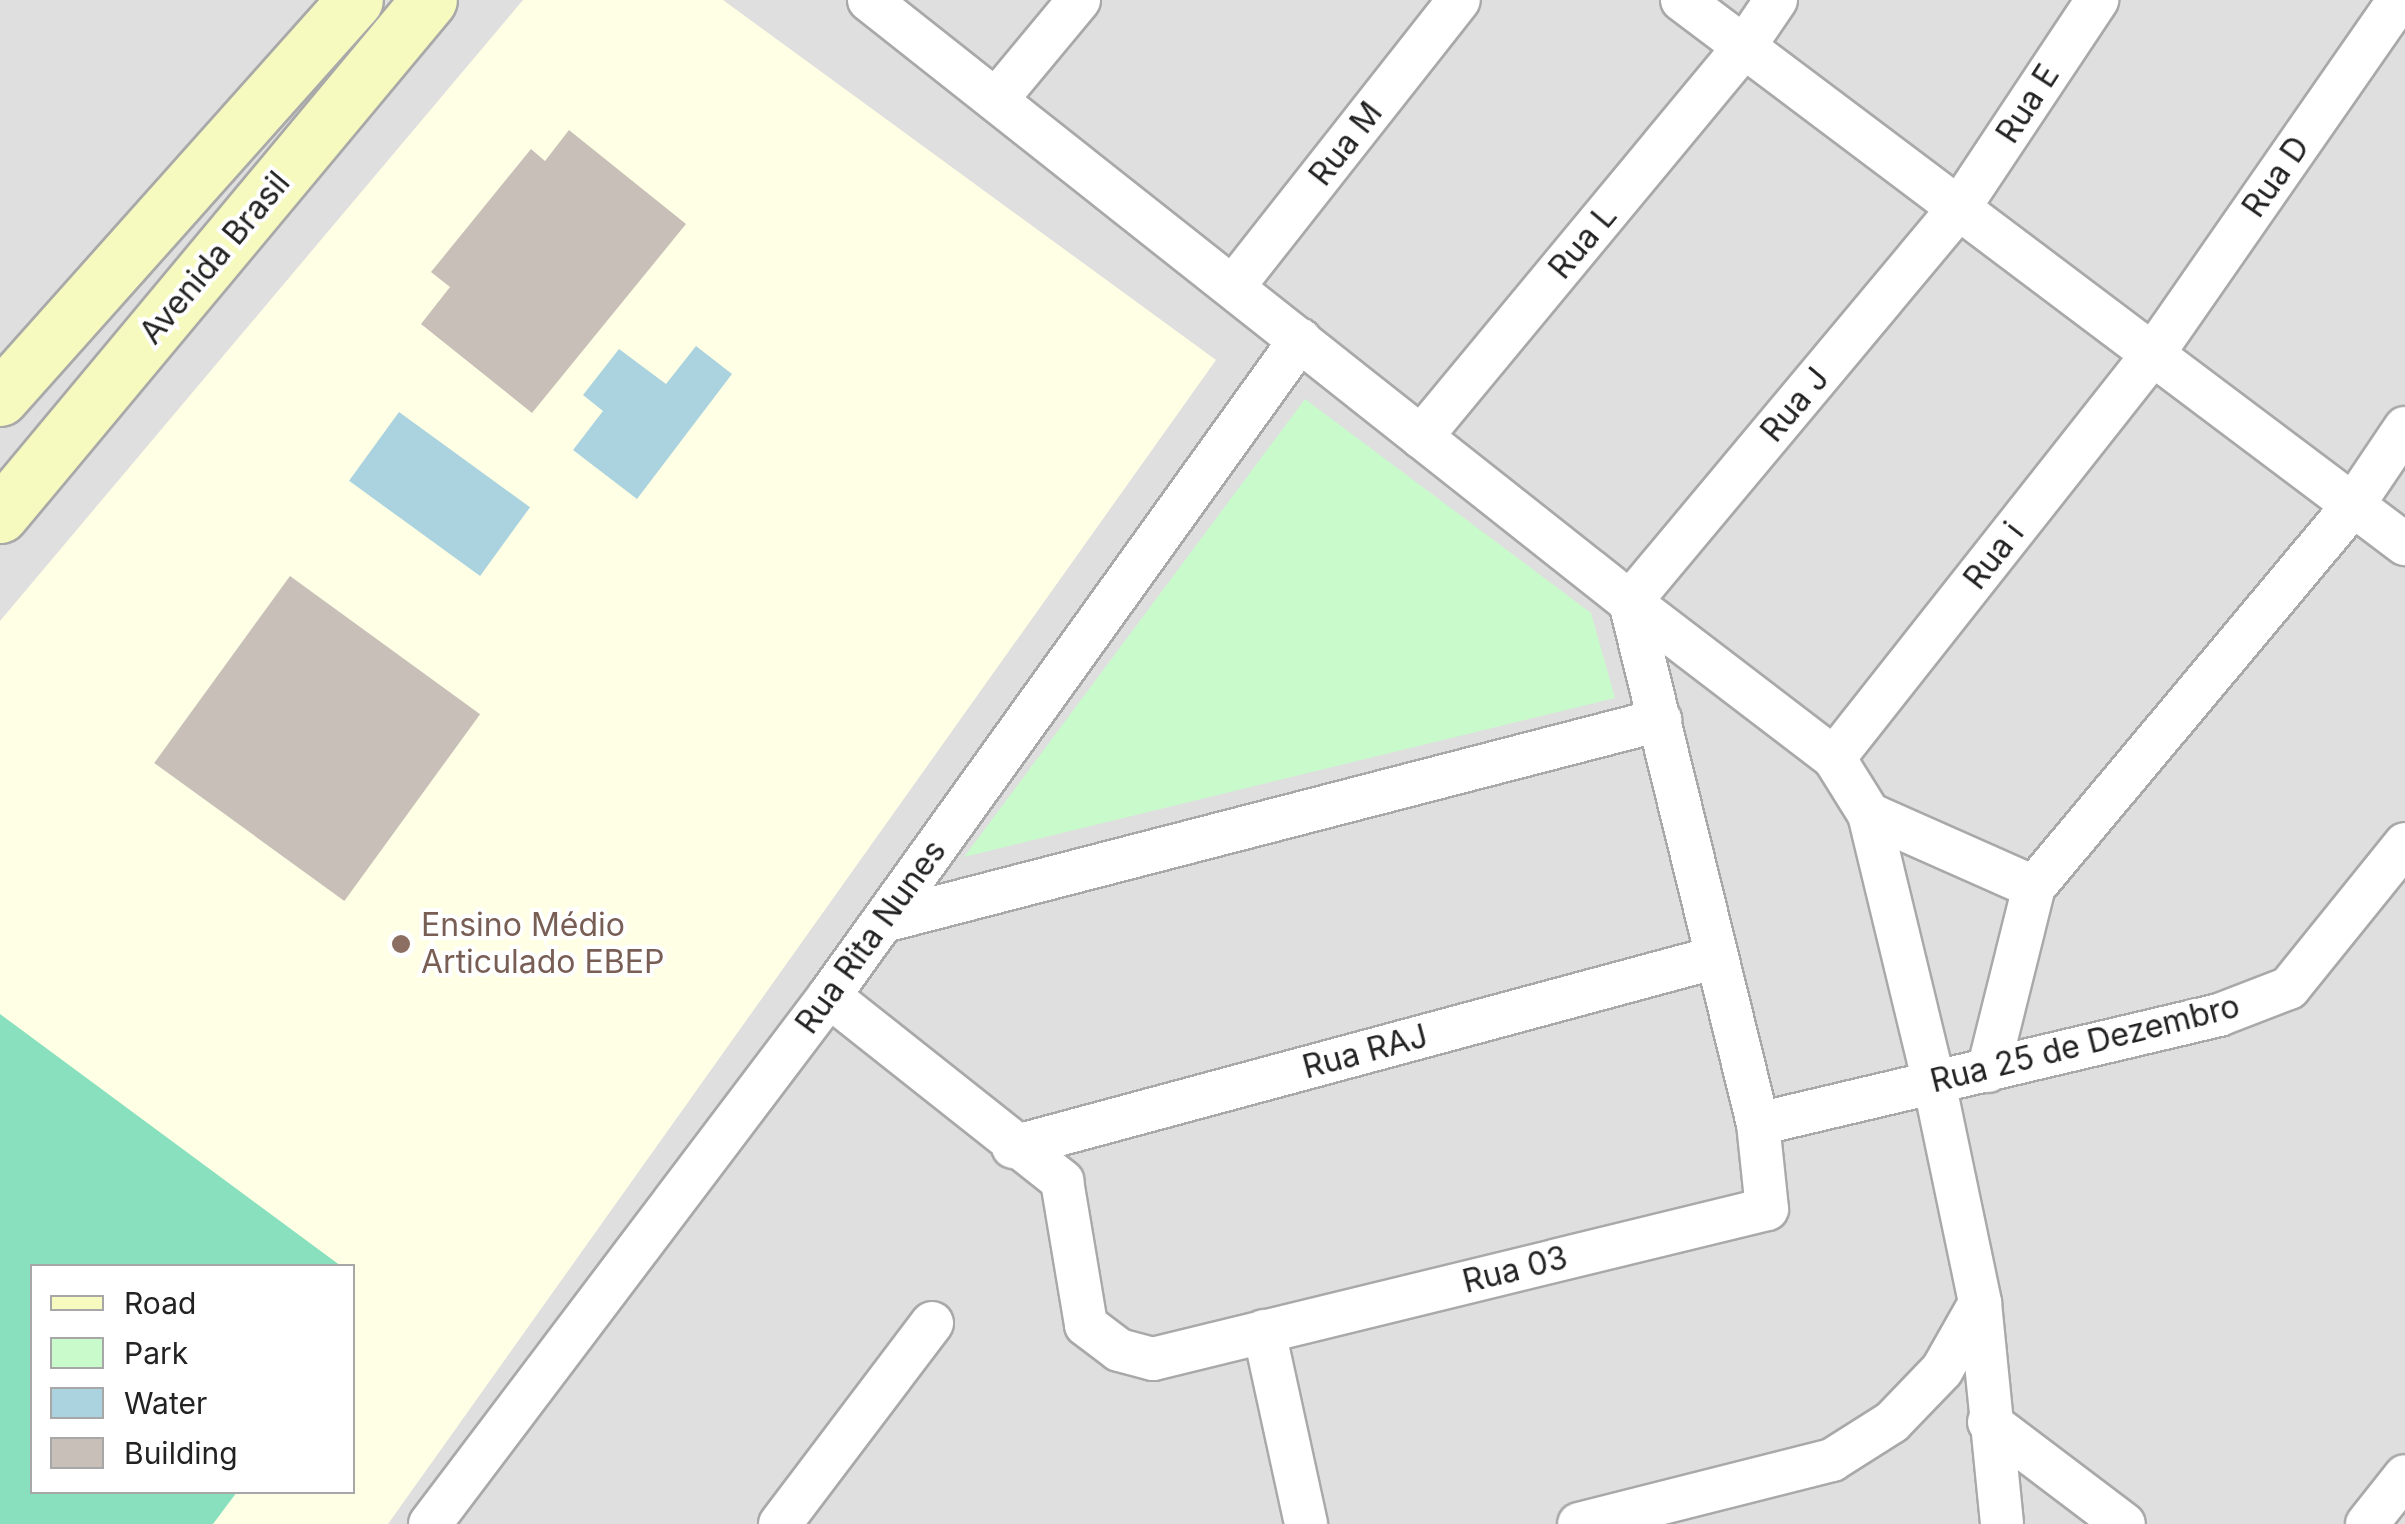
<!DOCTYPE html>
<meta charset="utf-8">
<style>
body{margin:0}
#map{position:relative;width:2405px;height:1524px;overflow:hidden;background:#f2efe9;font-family:Inter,sans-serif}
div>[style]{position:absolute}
.residential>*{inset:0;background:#e0dfdf}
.education>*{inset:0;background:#ffffe5}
.park>*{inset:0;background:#c8facc}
.pitch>*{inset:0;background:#88e0be}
.water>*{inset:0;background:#aad3df;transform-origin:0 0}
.building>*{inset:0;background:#c7bfb8;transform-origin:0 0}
.roads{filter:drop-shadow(2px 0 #a9a9a9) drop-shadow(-2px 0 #a9a9a9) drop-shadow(0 2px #a9a9a9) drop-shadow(0 -2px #a9a9a9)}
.street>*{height:42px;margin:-21px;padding:0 21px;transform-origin:21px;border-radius:21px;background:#fff}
.secondary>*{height:55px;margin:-27.5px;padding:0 27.5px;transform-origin:27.5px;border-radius:27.5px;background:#f7fabf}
.dots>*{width:28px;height:28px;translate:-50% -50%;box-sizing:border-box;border:5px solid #fff;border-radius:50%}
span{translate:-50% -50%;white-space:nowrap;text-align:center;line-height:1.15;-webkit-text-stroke:8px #fff;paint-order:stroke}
.street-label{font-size:32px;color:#222}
.education-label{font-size:32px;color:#785e54}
.left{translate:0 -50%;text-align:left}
.legend{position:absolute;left:30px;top:1264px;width:325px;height:230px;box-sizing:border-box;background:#fff;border:2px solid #a7a7a7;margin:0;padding:12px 18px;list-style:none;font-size:30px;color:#222}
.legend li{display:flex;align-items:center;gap:20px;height:50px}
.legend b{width:50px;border:2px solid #a7a7a7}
</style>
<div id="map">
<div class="residential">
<div style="clip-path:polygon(evenodd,0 0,2405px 0,2405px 1524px,0 1524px,0 0,32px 1266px,352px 1266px,352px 1492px,32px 1492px,32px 1266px)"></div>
</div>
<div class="education">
<div style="clip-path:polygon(evenodd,523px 0,723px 0,1216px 360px,388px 1524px,0 1524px,0 621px,523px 0,32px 1266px,352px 1266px,352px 1492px,32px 1492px,32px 1266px)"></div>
</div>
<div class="park">
<div style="clip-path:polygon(1305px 399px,1591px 613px,1615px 698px,964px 857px)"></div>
</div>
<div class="pitch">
<div style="clip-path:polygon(0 1014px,341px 1266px,32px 1266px,32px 1492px,237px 1492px,213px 1524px,0 1524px)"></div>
</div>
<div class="water">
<div style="clip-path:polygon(696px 346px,732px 374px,637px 499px,573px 450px,603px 411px,583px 395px,619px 349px,666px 384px)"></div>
<div style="left:399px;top:412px;width:162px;height:85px;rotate:36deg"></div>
</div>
<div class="building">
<div style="clip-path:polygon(569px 130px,686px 224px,532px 413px,421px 324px,450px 287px,431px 272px,531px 149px,545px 161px)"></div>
<div style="left:290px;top:576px;width:235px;height:231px;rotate:36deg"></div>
</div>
<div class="roads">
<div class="street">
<div style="left:869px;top:0;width:970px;rotate:38.35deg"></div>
<div style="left:1630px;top:602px;width:257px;rotate:37.4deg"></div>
<div style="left:1834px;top:758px;width:66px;rotate:58deg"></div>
<div style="left:1869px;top:814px;width:276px;rotate:76.4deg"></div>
<div style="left:1934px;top:1082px;width:226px;rotate:78.2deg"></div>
<div style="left:1980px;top:1303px;width:222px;rotate:84.3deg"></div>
<div style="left:1682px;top:0;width:905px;rotate:36.96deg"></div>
<div style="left:996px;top:100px;width:130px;rotate:-50.3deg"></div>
<div style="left:1233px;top:287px;width:365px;rotate:-51.8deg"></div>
<div style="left:1421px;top:437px;width:506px;rotate:-50.37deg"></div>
<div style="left:1744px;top:47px;width:57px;rotate:-55.8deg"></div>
<div style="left:1630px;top:602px;width:513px;rotate:-50.14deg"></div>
<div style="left:1959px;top:208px;width:250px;rotate:-56.4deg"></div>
<div style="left:1834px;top:758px;width:515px;rotate:-51.71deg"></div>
<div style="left:2153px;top:354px;width:431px;rotate:-55.2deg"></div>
<div style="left:1869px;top:814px;width:180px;rotate:23.9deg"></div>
<div style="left:884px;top:921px;width:802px;rotate:-14.52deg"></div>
<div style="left:829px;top:996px;width:298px;rotate:38.4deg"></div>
<div style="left:1062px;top:1181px;width:146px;rotate:80.5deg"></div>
<div style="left:1086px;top:1325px;width:41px;rotate:37.1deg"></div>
<div style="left:1119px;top:1350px;width:35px;rotate:15deg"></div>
<div style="left:1153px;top:1359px;width:632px;rotate:-13.73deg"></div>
<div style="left:1767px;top:1209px;width:85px;rotate:-96deg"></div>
<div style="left:1758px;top:1124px;width:537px;rotate:-103.78deg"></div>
<div style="left:1988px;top:1071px;width:190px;rotate:-76deg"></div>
<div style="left:2034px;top:887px;width:498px;rotate:-50.1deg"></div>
<div style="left:2353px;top:505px;width:93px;rotate:-56deg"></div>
<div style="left:1758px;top:1124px;width:474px;rotate:-13.3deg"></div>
<div style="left:2219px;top:1015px;width:75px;rotate:-21.1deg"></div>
<div style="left:2289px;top:988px;width:185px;rotate:-51.1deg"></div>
<div style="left:1013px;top:1147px;width:729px;rotate:-15.1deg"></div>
<div style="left:1264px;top:1331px;width:198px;rotate:77.7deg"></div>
<div style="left:1989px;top:1422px;width:169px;rotate:37.1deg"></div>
<div style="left:430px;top:1524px;width:662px;rotate:-52.92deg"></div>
<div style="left:829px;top:996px;width:808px;rotate:-54.32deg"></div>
<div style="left:780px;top:1524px;width:252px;rotate:-52.9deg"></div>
<div style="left:1579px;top:1524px;width:261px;rotate:-14.2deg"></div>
<div style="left:1832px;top:1460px;width:71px;rotate:-32.3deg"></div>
<div style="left:1892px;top:1422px;width:72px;rotate:-46.1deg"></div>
<div style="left:1942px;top:1370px;width:77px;rotate:-60.4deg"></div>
<div style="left:2367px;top:1524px;width:61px;rotate:-51.6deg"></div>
</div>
<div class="secondary">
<div style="left:0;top:398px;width:533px;rotate:-48.27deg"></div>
<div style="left:0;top:515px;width:670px;rotate:-50.21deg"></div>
</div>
</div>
<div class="dots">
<div style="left:401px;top:944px;background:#8d6e63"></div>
</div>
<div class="street-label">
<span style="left:2028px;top:104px;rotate:-57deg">Rua E</span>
<span style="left:1346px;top:144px;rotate:-52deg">Rua M</span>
<span style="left:2276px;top:177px;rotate:-55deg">Rua D</span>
<span style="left:1583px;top:242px;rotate:-50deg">Rua L</span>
<span style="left:215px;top:258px;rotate:-50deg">Avenida Brasil</span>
<span style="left:1795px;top:405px;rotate:-50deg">Rua J</span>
<span style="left:1994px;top:556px;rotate:-52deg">Rua i</span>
<span style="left:871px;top:937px;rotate:-54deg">Rua Rita Nunes</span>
<span style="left:2085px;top:1044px;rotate:-14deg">Rua 25 de Dezembro</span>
<span style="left:1365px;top:1052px;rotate:-15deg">Rua RAJ</span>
<span style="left:1515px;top:1270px;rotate:-14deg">Rua 03</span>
</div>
<div class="education-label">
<span class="left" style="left:421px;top:944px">Ensino Médio<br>Articulado EBEP</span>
</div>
<ul class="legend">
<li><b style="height:12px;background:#f7fabf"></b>Road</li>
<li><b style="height:28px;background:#c8facc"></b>Park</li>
<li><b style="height:28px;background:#aad3df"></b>Water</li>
<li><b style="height:28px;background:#c7bfb8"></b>Building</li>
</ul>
</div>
